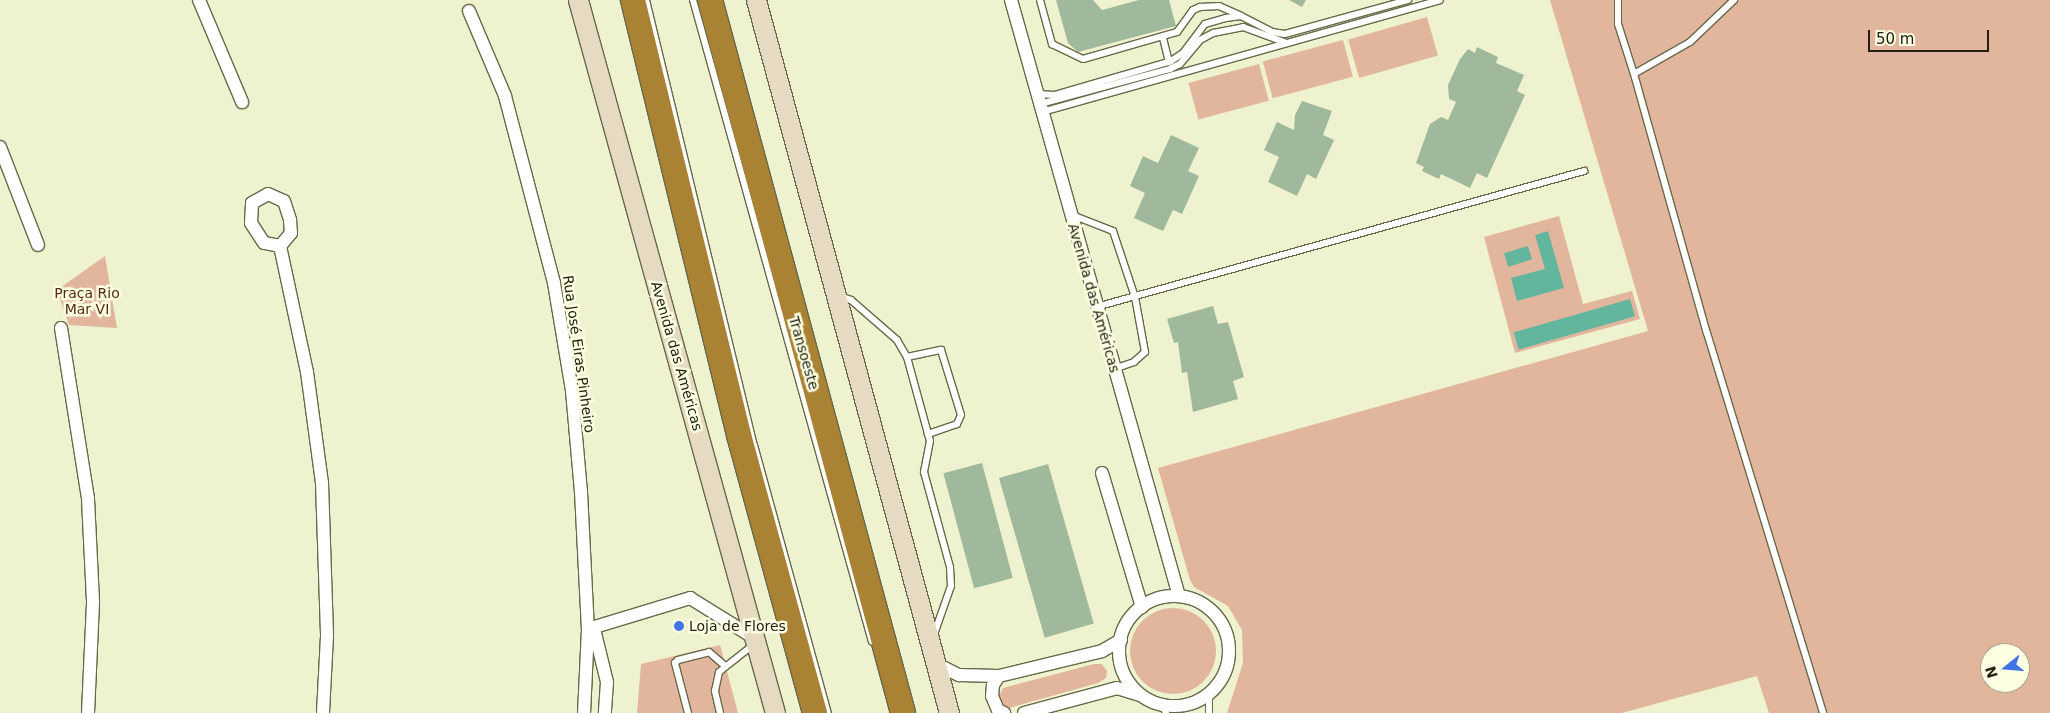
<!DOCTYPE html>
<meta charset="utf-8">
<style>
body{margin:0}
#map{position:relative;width:2050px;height:713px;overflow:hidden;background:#eff2ce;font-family:"DejaVu Sans",sans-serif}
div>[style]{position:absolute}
.green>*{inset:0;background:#e2b69d;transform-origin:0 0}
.round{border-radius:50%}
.water>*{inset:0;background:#61b69d;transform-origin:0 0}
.building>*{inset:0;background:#a0b89c;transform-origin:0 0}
.roads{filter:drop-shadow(1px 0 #676949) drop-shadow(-1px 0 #676949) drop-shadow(0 1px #676949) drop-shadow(0 -1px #676949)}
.lane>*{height:6px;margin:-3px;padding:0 3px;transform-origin:3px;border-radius:3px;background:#fff}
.street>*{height:12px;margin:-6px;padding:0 6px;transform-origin:6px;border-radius:6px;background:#fff}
.street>.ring{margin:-6px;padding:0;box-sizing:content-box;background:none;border:12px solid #fff;border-radius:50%}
.secondary>*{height:19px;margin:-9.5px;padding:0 9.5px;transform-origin:9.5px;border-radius:9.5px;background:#e6dac2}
.highway>*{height:24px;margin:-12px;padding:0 12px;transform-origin:12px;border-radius:12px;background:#aa8233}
.dots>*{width:14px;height:14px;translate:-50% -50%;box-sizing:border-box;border:2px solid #fcffe2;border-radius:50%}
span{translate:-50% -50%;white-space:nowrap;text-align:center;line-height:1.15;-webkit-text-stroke:5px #fcffe2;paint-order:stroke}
.park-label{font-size:14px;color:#552b10}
.street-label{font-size:14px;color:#202114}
.poi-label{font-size:14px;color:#202114}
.left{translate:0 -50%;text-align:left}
.north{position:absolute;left:1980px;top:643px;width:50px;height:50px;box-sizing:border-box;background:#fcffe2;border:1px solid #a4a690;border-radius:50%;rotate:253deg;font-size:14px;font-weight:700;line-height:20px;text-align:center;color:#202114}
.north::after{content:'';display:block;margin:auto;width:18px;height:22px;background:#4073e3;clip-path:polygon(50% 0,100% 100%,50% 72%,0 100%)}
.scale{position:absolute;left:1868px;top:30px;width:121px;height:22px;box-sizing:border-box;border:2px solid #202114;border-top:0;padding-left:6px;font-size:15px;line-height:18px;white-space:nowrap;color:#202114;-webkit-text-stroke:4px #fcffe2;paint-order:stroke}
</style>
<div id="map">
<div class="green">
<div style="clip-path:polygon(evenodd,1550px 0,2050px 0,2050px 713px,1769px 713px,1757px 676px,1622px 713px,1227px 713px,1243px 663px,1242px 630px,1228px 606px,1194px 587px,1190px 580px,1158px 468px,1648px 331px,1550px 0,1990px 653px,2020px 653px,2020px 683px,1990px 683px,1990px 653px)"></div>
<div style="left:1427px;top:17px;width:40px;height:82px;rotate:74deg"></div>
<div style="left:1343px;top:40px;width:38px;height:83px;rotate:75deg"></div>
<div style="left:1259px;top:64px;width:38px;height:73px;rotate:75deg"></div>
<div style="clip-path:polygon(1559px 216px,1583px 304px,1632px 291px,1640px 319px,1515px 353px,1484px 237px)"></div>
<div style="clip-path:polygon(105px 256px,117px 328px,69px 325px,57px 290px)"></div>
<div class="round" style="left:1130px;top:608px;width:86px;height:86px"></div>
<div style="clip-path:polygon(720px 645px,738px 713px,637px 713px,641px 664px)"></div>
<div style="clip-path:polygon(1094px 664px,1102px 664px,1107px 671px,1106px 678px,1098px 683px,1009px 708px,997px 700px,1003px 688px)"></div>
</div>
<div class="water">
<div style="clip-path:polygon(1548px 231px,1564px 288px,1517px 301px,1511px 278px,1545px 269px,1535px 235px)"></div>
<div style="left:1528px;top:246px;width:14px;height:25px;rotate:73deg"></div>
<div style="left:1630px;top:299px;width:18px;height:121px;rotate:74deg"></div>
</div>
<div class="building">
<div style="clip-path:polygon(1056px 0,1093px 0,1102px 10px,1139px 0,1169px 0,1176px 26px,1078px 52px,1068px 43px)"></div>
<div style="clip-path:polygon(1289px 0,1306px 0,1302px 7px)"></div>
<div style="clip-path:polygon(1477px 47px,1498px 57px,1496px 63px,1524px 75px,1517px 91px,1525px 95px,1487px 178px,1477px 173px,1470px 188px,1441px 174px,1439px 179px,1422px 171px,1424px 167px,1416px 163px,1430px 124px,1441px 117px,1448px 120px,1456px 102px,1449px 99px,1448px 85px,1460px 59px,1468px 49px,1475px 53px)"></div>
<div style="clip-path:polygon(1302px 101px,1332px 111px,1323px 135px,1334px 140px,1316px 179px,1307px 174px,1297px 196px,1268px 182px,1279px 157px,1264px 150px,1277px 122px,1294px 130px,1295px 115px)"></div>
<div style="clip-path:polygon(1171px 135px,1199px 148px,1188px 171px,1199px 176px,1182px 214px,1173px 210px,1163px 231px,1134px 218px,1145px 193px,1130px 186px,1143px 156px,1158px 163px)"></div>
<div style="clip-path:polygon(1213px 306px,1218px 324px,1228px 322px,1244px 377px,1233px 381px,1238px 399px,1193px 412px,1187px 372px,1182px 373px,1178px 342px,1174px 343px,1167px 319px)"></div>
<div style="left:982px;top:463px;width:119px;height:40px;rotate:75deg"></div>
<div style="left:1048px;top:464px;width:166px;height:51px;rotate:74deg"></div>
</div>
<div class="roads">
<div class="lane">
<div style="left:646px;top:0;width:458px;rotate:76.4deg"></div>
<div style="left:754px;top:445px;width:278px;rotate:74.6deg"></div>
<div style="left:693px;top:0;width:666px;rotate:74.42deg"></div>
<div style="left:1040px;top:0;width:46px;rotate:74.7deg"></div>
<div style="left:1052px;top:44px;width:34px;rotate:26deg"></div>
<div style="left:1083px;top:59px;width:98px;rotate:-16deg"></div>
<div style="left:1177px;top:32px;width:27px;rotate:-54deg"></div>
<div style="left:1193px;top:10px;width:8px;rotate:-23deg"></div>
<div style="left:1200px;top:7px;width:19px;rotate:-3deg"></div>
<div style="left:1219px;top:6px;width:24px;rotate:24deg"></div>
<div style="left:1618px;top:0;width:24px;rotate:90deg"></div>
<div style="left:1618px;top:24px;width:52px;rotate:72.3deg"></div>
<div style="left:1734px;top:0;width:61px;rotate:136.3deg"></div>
<div style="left:1690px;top:42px;width:64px;rotate:150.3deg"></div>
<div style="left:1634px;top:74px;width:269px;rotate:74.3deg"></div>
<div style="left:1707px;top:333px;width:397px;rotate:73deg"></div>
<div style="left:1163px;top:38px;width:25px;rotate:76deg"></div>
<div style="left:1037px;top:94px;width:18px;rotate:3deg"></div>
<div style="left:1055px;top:95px;width:121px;rotate:-16.3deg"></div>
<div style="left:1171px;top:61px;width:14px;rotate:-34deg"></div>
<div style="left:1183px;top:53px;width:36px;rotate:-53deg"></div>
<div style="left:1205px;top:24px;width:22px;rotate:-16deg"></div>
<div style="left:1226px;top:18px;width:15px;rotate:-8deg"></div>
<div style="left:1241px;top:16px;width:35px;rotate:27deg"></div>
<div style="left:1272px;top:32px;width:13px;rotate:9deg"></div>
<div style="left:1285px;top:34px;width:128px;rotate:-15.5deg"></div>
<div style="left:1040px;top:104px;width:135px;rotate:-15.1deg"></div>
<div style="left:1170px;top:69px;width:11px;rotate:-27deg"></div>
<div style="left:1180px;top:64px;width:31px;rotate:-50deg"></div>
<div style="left:1200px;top:40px;width:15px;rotate:-28deg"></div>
<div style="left:1213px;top:33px;width:31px;rotate:-11deg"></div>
<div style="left:1243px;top:27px;width:44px;rotate:20.1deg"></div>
<div style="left:1042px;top:112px;width:413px;rotate:-15.7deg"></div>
<div style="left:1072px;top:215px;width:44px;rotate:21.3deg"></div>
<div style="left:1113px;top:231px;width:70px;rotate:71.6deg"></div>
<div style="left:1135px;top:297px;width:56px;rotate:79.7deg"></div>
<div style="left:1145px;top:352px;width:15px;rotate:138deg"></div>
<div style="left:1134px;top:362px;width:21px;rotate:161deg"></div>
<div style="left:840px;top:296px;width:12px;rotate:20deg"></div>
<div style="left:851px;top:300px;width:61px;rotate:41deg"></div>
<div style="left:897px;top:340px;width:20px;rotate:60deg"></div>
<div style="left:907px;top:357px;width:87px;rotate:74.7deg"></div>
<div style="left:930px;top:441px;width:32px;rotate:101deg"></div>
<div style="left:924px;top:472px;width:98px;rotate:74.7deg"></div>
<div style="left:950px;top:567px;width:19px;rotate:87deg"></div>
<div style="left:951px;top:586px;width:54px;rotate:109.4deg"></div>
<div style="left:1096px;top:307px;width:507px;rotate:-15.57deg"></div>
<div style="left:907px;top:357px;width:35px;rotate:-12deg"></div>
<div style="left:941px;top:350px;width:68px;rotate:72.9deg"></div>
<div style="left:961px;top:415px;width:10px;rotate:114deg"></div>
<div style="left:957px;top:424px;width:31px;rotate:161deg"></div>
<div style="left:1209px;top:694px;width:19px;rotate:90deg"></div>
<div style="left:1162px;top:705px;width:9px;rotate:63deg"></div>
<div style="left:688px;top:713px;width:52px;rotate:-104.6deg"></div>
<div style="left:675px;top:663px;width:4px;rotate:-45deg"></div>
<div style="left:678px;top:660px;width:32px;rotate:-14deg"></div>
<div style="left:709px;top:652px;width:20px;rotate:41deg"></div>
<div style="left:720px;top:713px;width:23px;rotate:-103deg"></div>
<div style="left:715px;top:691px;width:19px;rotate:-78deg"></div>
<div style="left:719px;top:672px;width:43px;rotate:-38.5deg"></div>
</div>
<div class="street">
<div style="left:199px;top:0;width:111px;rotate:67.1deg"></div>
<div style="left:1011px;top:0;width:619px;rotate:74.26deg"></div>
<div style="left:469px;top:11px;width:92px;rotate:67deg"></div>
<div style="left:505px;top:96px;width:193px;rotate:75.3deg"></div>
<div style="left:554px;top:283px;width:109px;rotate:80.5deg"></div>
<div style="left:572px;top:391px;width:101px;rotate:84.9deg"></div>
<div style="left:581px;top:492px;width:137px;rotate:87.1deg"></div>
<div style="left:588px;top:629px;width:84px;rotate:92.7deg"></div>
<div style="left:0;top:147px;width:105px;rotate:68.8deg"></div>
<div style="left:268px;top:194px;width:17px;rotate:24deg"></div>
<div style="left:284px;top:201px;width:20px;rotate:72deg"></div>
<div style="left:290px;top:220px;width:13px;rotate:86deg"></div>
<div style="left:291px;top:233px;width:17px;rotate:130deg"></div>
<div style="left:280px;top:246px;width:16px;rotate:-169deg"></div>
<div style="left:264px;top:243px;width:24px;rotate:-123deg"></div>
<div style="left:251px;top:223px;width:20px;rotate:-87deg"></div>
<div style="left:252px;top:203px;width:18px;rotate:-29deg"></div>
<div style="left:280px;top:246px;width:129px;rotate:77.9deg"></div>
<div style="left:307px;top:372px;width:112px;rotate:82.3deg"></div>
<div style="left:322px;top:483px;width:153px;rotate:88.1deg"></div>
<div style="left:327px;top:636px;width:77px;rotate:93deg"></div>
<div style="left:61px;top:328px;width:173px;rotate:81deg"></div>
<div style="left:88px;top:499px;width:104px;rotate:87.2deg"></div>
<div style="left:93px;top:603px;width:110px;rotate:92.6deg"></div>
<div style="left:1102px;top:473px;width:140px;rotate:73.4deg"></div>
<div class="ring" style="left:1119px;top:596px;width:98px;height:98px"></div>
<div style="left:588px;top:629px;width:107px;rotate:-16.9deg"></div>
<div style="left:690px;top:598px;width:78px;rotate:31.8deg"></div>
<div style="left:594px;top:629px;width:55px;rotate:76.2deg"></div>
<div style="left:607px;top:682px;width:31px;rotate:94deg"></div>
<div style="left:935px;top:663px;width:27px;rotate:27deg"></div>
<div style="left:959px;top:675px;width:40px;rotate:1.4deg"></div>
<div style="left:999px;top:676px;width:106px;rotate:-13.6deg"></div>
<div style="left:1102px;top:651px;width:22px;rotate:-30deg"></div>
<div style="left:999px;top:676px;width:11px;rotate:124deg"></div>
<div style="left:993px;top:685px;width:11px;rotate:95deg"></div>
<div style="left:992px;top:696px;width:15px;rotate:67deg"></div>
<div style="left:998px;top:710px;width:7px;rotate:27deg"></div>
<div style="left:1024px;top:713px;width:96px;rotate:-15deg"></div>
<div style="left:1117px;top:688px;width:24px;rotate:17deg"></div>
</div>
<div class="secondary">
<div style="left:578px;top:0;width:740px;rotate:74.55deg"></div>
<div style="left:756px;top:0;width:739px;rotate:74.85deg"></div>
</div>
<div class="highway">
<div style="left:633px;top:0;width:448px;rotate:76.3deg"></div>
<div style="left:739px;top:435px;width:288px;rotate:74.7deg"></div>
<div style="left:710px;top:0;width:739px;rotate:74.85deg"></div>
</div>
</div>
<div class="dots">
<div style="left:679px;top:626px;background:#4073e3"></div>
</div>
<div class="park-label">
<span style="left:87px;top:301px">Praça Rio<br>Mar VI</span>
</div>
<div class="street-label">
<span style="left:1094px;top:298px;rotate:74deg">Avenida das Américas</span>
<span style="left:804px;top:353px;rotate:74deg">Transoeste</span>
<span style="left:579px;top:354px;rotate:82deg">Rua José Eiras Pinheiro</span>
<span style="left:677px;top:356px;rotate:74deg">Avenida das Américas</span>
</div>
<div class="poi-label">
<span class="left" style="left:689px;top:626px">Loja de Flores</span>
</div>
<div class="north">N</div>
<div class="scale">50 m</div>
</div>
